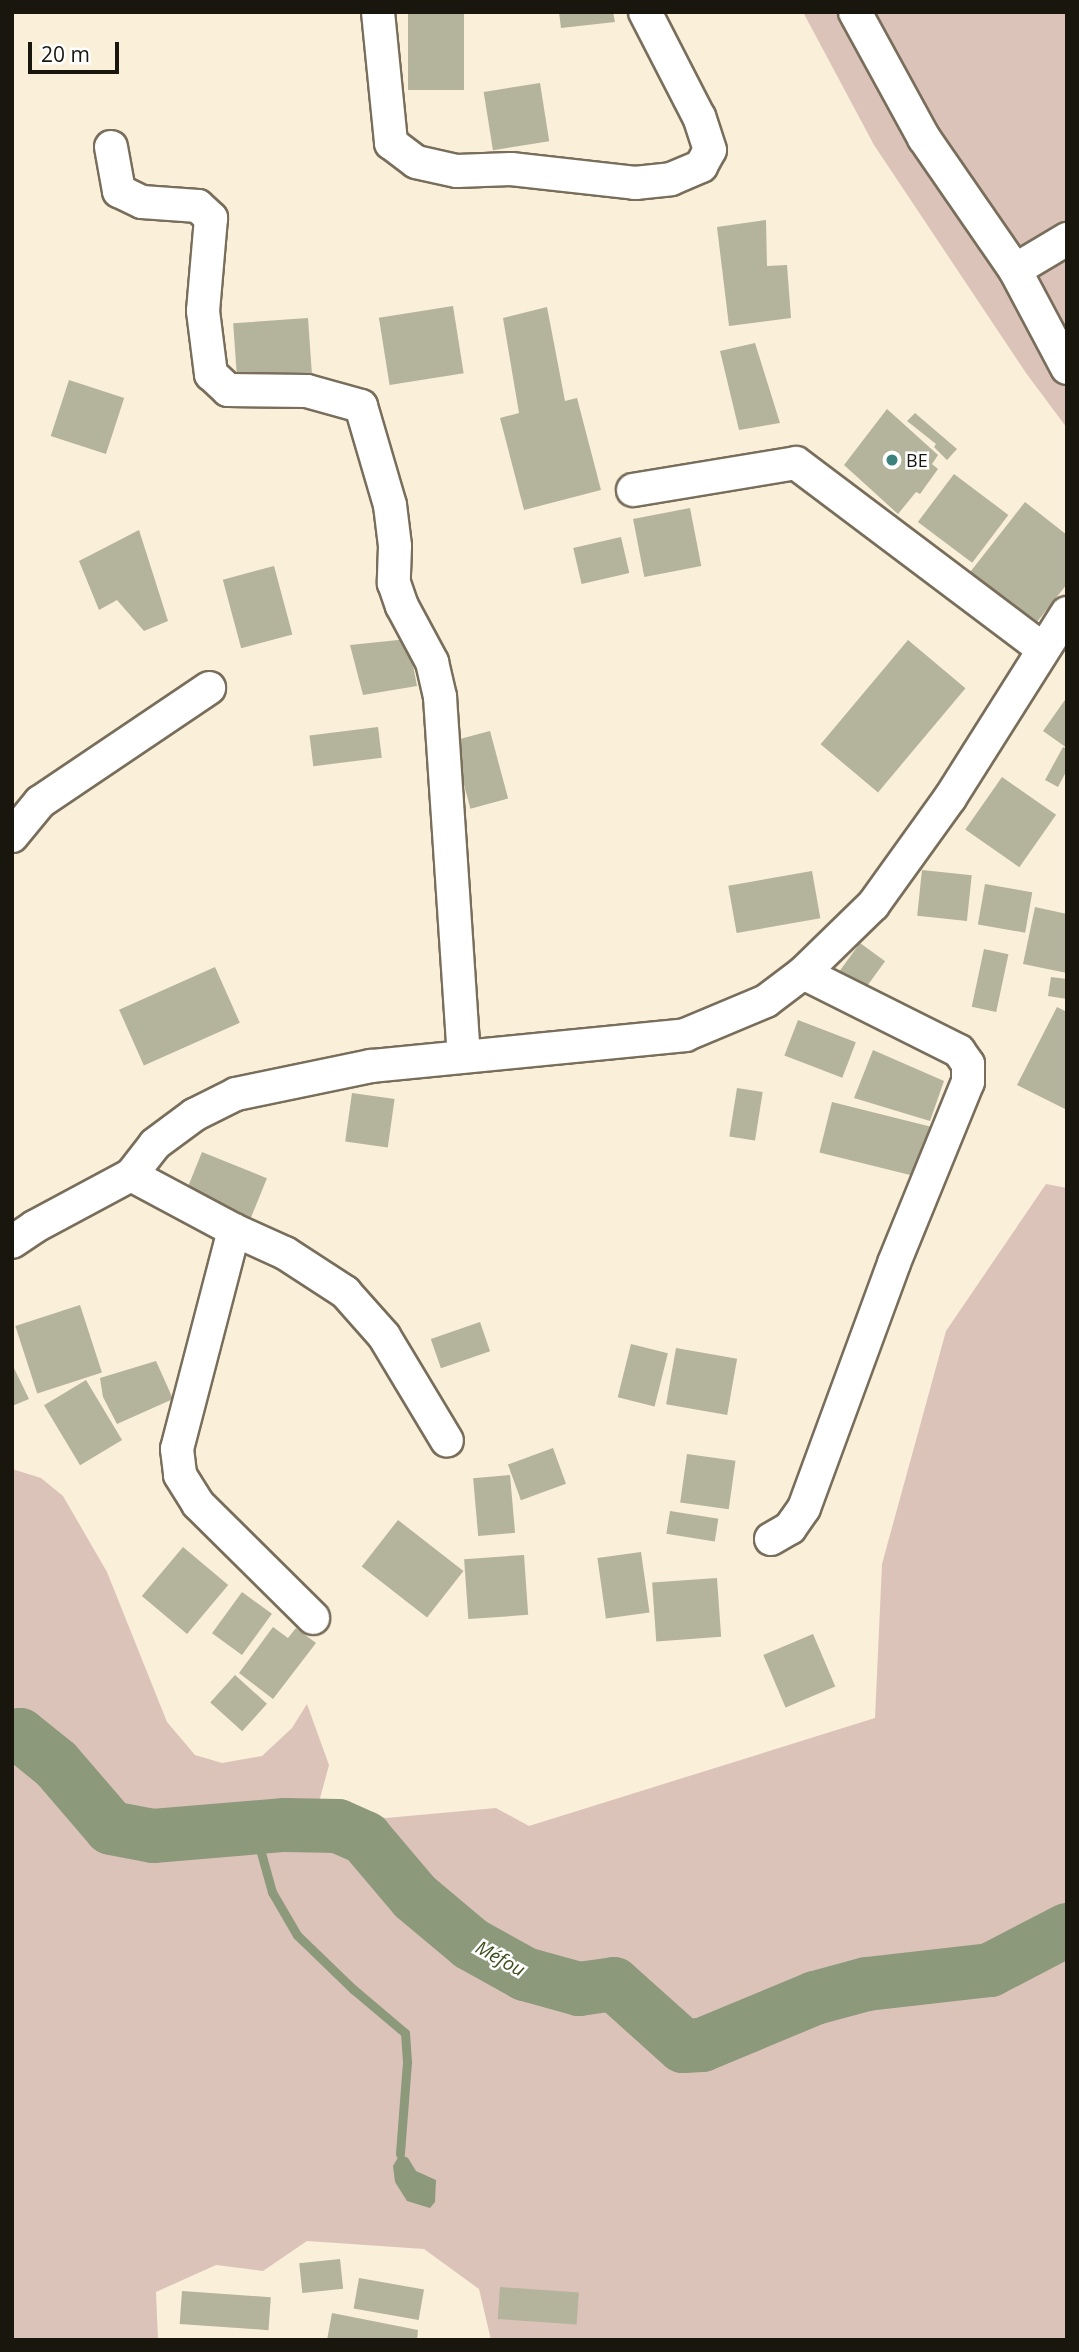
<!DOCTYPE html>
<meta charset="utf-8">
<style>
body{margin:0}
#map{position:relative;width:1079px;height:2352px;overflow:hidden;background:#faefd9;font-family:"Open Sans",sans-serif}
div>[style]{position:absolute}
.green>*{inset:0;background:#dcc3b9}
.water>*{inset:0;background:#8c997b}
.stream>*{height:9px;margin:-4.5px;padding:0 4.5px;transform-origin:4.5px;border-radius:4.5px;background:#8c997b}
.river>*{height:54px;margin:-27px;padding:0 27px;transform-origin:27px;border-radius:27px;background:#8c997b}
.building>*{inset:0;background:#b4b39c;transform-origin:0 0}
.roads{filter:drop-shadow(2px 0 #786e5b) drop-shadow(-2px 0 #786e5b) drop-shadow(0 2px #786e5b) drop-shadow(0 -2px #786e5b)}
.minor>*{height:32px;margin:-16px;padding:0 16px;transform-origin:16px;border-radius:16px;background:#fff}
.dots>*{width:19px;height:19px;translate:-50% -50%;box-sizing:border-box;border:4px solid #fff;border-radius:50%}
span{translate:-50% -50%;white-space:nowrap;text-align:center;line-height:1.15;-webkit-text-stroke:5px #fff;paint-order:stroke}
.poi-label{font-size:18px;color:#19160e}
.left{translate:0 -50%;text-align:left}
.water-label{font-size:19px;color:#3d4e1e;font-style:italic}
.frame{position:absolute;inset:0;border:14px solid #19160e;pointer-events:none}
.scale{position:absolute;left:28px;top:42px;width:91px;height:32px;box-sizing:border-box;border:4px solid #19160e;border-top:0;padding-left:9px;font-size:21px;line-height:24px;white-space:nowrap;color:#19160e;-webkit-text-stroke:5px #fff;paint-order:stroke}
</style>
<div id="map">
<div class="green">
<div style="clip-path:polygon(803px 12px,1067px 12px,1067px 428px,1026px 373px,874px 145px)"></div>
<div style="clip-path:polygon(1046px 1184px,1067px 1188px,1067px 2340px,491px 2340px,479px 2289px,424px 2249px,307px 2241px,263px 2271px,216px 2265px,156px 2292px,158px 2340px,12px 2340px,12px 1469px,41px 1478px,63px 1496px,107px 1572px,167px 1722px,195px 1755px,222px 1763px,262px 1756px,292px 1728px,307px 1704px,329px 1765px,319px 1802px,386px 1818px,496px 1808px,529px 1826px,875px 1718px,882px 1564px,946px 1331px)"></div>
</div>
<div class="water">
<div style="clip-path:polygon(400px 2154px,408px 2158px,416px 2171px,436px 2180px,435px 2202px,430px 2208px,407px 2201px,395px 2182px,393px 2166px)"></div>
</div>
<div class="stream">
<div style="left:260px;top:1849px;width:45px;rotate:74.4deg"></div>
<div style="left:272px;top:1892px;width:50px;rotate:59.8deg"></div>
<div style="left:297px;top:1935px;width:78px;rotate:44deg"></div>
<div style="left:353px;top:1989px;width:68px;rotate:40.2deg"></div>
<div style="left:405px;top:2033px;width:29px;rotate:86deg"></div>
<div style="left:407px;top:2062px;width:92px;rotate:94.4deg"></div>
</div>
<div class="river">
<div style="left:12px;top:1736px;width:8px;rotate:-7deg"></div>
<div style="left:20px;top:1735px;width:46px;rotate:38.9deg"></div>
<div style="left:56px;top:1764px;width:84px;rotate:49.3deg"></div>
<div style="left:111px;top:1828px;width:43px;rotate:10.8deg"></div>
<div style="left:153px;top:1836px;width:132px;rotate:-4.8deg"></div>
<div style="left:285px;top:1825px;width:53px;rotate:1.1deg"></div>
<div style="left:338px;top:1826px;width:30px;rotate:24deg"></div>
<div style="left:365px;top:1838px;width:77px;rotate:49.7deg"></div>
<div style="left:415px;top:1897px;width:73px;rotate:40deg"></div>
<div style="left:471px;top:1944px;width:62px;rotate:29.1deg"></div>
<div style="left:525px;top:1974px;width:56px;rotate:15.5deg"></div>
<div style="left:579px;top:1989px;width:35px;rotate:-8deg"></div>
<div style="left:614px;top:1984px;width:93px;rotate:41.9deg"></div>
<div style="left:683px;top:2046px;width:19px;rotate:-3deg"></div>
<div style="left:702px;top:2045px;width:122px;rotate:-22.6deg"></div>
<div style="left:815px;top:1998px;width:54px;rotate:-15.1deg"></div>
<div style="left:867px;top:1984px;width:124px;rotate:-6.5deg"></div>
<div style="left:990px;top:1970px;width:87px;rotate:-27.5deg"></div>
</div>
<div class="building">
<div style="left:408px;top:12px;width:56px;height:78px"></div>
<div style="clip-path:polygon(559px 12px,613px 12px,615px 22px,561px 28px)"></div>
<div style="left:540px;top:83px;width:59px;height:57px;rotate:81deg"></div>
<div style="clip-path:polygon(766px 220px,767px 266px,787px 265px,791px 318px,729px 326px,717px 227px)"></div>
<div style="left:453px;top:306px;width:68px;height:75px;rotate:81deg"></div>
<div style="clip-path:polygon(547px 307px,565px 401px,577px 398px,601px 490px,524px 510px,500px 418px,519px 413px,503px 318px)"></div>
<div style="left:308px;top:318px;width:59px;height:75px;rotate:86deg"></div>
<div style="clip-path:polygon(755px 343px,780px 423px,739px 430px,720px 351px)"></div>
<div style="left:69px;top:380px;width:58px;height:59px;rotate:18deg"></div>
<div style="clip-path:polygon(887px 409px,938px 455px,932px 464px,938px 469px,920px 494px,916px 492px,898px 514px,844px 465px)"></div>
<div style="clip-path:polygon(915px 413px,957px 449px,947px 460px,934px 447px,936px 444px,907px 421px)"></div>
<div style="left:954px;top:474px;width:68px;height:60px;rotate:37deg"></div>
<div style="clip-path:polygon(1025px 502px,1067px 535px,1067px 584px,1026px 636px,960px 585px)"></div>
<div style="left:690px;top:508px;width:59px;height:58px;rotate:79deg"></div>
<div style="clip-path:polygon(139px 530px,168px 621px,144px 631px,117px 600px,99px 610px,79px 561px)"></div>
<div style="left:621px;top:537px;width:37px;height:49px;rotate:77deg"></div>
<div style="left:274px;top:566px;width:71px;height:53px;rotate:75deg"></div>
<div style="clip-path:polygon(408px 639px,417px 686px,363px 695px,350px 645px)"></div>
<div style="left:908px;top:640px;width:75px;height:136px;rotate:40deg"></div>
<div style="clip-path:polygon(1067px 697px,1067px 748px,1043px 731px)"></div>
<div style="left:378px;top:727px;width:31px;height:69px;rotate:83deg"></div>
<div style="left:490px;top:731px;width:70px;height:39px;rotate:75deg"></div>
<div style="clip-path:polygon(1063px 747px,1067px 749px,1067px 770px,1058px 787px,1045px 780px)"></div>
<div style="left:1002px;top:777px;width:66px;height:64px;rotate:35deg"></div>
<div style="left:922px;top:870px;width:50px;height:46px;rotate:6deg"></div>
<div style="left:812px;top:871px;width:48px;height:85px;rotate:80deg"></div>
<div style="left:985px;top:884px;width:48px;height:41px;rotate:10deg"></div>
<div style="clip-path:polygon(1035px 907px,1067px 914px,1067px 973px,1023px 964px)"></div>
<div style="left:860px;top:943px;width:31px;height:43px;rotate:36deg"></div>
<div style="left:984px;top:949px;width:25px;height:59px;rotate:12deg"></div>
<div style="left:215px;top:967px;width:61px;height:105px;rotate:66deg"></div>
<div style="clip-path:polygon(1051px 977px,1067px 979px,1067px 999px,1048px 996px)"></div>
<div style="clip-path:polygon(1057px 1007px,1067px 1012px,1067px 1110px,1017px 1085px)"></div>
<div style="left:798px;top:1020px;width:62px;height:38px;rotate:21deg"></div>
<div style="clip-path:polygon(873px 1050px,944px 1081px,930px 1121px,854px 1098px)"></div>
<div style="left:737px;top:1088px;width:26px;height:49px;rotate:9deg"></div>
<div style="left:352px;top:1093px;width:43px;height:49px;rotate:8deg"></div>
<div style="left:832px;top:1102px;width:105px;height:52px;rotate:14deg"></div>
<div style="left:202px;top:1152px;width:70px;height:46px;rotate:22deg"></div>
<div style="left:80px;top:1305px;width:71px;height:68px;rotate:72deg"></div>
<div style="left:480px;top:1322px;width:31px;height:52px;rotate:71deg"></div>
<div style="left:631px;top:1344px;width:38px;height:55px;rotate:14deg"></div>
<div style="left:676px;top:1348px;width:62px;height:57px;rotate:10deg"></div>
<div style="clip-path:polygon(156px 1361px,173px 1399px,117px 1424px,103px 1397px,100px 1378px)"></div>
<div style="clip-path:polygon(12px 1364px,29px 1399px,12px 1406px)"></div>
<div style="left:86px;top:1380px;width:70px;height:49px;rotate:59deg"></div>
<div style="left:553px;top:1448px;width:38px;height:48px;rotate:70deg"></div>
<div style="left:687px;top:1454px;width:49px;height:49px;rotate:8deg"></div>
<div style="left:510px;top:1475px;width:58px;height:37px;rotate:85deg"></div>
<div style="left:670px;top:1511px;width:49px;height:23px;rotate:9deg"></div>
<div style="left:398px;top:1520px;width:83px;height:59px;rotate:38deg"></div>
<div style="left:183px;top:1547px;width:59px;height:64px;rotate:40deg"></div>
<div style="left:641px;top:1552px;width:61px;height:44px;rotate:82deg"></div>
<div style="left:524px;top:1555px;width:60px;height:60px;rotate:86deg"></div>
<div style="left:717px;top:1578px;width:59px;height:65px;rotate:86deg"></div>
<div style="left:242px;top:1592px;width:37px;height:51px;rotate:36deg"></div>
<div style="clip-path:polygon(273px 1627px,288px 1638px,296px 1628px,316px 1643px,273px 1699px,239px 1673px)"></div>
<div style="left:813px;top:1634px;width:57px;height:54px;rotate:67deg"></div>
<div style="left:235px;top:1675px;width:43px;height:37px;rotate:42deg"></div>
<div style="left:340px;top:2259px;width:30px;height:41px;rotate:84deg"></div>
<div style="left:359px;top:2278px;width:66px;height:31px;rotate:10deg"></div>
<div style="left:500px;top:2287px;width:79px;height:32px;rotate:4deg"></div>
<div style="left:182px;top:2291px;width:89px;height:33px;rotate:4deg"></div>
<div style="clip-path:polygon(332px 2313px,418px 2330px,417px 2340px,327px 2340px)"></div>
</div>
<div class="roads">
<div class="minor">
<div style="left:378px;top:12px;width:132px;rotate:84.3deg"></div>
<div style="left:391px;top:143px;width:31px;rotate:37deg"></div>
<div style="left:416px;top:162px;width:42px;rotate:12.4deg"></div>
<div style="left:457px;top:171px;width:54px;rotate:-2.1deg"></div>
<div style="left:511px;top:169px;width:125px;rotate:6.4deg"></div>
<div style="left:635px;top:183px;width:36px;rotate:-6deg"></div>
<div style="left:671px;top:179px;width:33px;rotate:-23deg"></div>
<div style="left:701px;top:166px;width:18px;rotate:-61deg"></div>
<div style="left:710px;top:150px;width:35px;rotate:-108deg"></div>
<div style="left:699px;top:117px;width:118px;rotate:-117.2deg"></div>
<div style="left:855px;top:12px;width:144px;rotate:61.3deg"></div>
<div style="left:924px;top:138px;width:160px;rotate:55.4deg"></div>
<div style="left:1015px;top:270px;width:111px;rotate:62deg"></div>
<div style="left:111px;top:147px;width:45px;rotate:79.7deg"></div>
<div style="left:119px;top:191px;width:25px;rotate:26deg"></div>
<div style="left:142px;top:202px;width:56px;rotate:4.1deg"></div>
<div style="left:198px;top:206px;width:18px;rotate:43deg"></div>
<div style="left:211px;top:218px;width:93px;rotate:94.9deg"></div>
<div style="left:203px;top:311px;width:64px;rotate:82.8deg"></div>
<div style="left:211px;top:374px;width:23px;rotate:43deg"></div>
<div style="left:228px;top:390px;width:79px;rotate:0.7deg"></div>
<div style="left:307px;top:391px;width:56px;rotate:15.5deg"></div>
<div style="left:361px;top:406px;width:103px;rotate:73.7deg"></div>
<div style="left:390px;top:505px;width:41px;rotate:83deg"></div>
<div style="left:395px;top:546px;width:37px;rotate:92deg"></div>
<div style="left:394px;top:583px;width:24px;rotate:71deg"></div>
<div style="left:402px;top:606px;width:64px;rotate:61.8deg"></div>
<div style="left:432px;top:662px;width:36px;rotate:77deg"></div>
<div style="left:440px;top:697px;width:360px;rotate:86.2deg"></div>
<div style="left:1015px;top:270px;width:61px;rotate:-30.8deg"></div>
<div style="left:633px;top:490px;width:165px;rotate:-9.4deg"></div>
<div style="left:796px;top:463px;width:309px;rotate:37deg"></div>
<div style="left:12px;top:836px;width:44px;rotate:-50.5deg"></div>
<div style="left:40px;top:802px;width:204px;rotate:-34deg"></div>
<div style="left:131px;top:1175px;width:117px;rotate:28.1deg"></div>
<div style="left:234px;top:1230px;width:56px;rotate:24.3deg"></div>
<div style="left:285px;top:1253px;width:72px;rotate:33deg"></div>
<div style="left:345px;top:1292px;width:59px;rotate:48.4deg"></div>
<div style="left:384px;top:1336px;width:122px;rotate:59deg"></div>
<div style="left:234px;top:1230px;width:226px;rotate:104.6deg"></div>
<div style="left:177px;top:1449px;width:26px;rotate:83deg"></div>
<div style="left:180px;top:1475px;width:34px;rotate:58deg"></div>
<div style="left:198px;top:1504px;width:162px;rotate:44.7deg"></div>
<div style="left:12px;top:1242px;width:27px;rotate:-34deg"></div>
<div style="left:34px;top:1227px;width:110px;rotate:-28.2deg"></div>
<div style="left:131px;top:1175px;width:39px;rotate:-52deg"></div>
<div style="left:155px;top:1144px;width:49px;rotate:-36.6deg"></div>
<div style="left:194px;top:1115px;width:47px;rotate:-26.6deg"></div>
<div style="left:236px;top:1094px;width:138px;rotate:-11.7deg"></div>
<div style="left:371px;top:1066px;width:316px;rotate:-5.6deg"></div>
<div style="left:685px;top:1035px;width:88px;rotate:-22.8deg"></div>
<div style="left:766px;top:1001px;width:46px;rotate:-37.1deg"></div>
<div style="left:803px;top:973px;width:98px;rotate:-44.2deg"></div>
<div style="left:873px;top:905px;width:132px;rotate:-54.3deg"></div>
<div style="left:950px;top:798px;width:219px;rotate:-57.7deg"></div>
<div style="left:771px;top:1539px;width:22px;rotate:-30deg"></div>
<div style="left:790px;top:1528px;width:24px;rotate:-55deg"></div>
<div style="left:804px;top:1508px;width:261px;rotate:-69.8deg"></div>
<div style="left:894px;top:1263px;width:196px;rotate:-67.8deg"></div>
<div style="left:968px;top:1082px;width:18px;rotate:-90deg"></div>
<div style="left:968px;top:1064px;width:16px;rotate:-125deg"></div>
<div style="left:959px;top:1051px;width:174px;rotate:-153.4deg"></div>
</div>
</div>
<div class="dots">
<div style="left:892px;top:460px;background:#3b827d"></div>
</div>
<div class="poi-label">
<span class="left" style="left:906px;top:460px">BE</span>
</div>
<div class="water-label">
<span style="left:500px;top:1959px;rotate:29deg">Méfou</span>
</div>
<div class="frame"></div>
<div class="scale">20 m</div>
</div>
